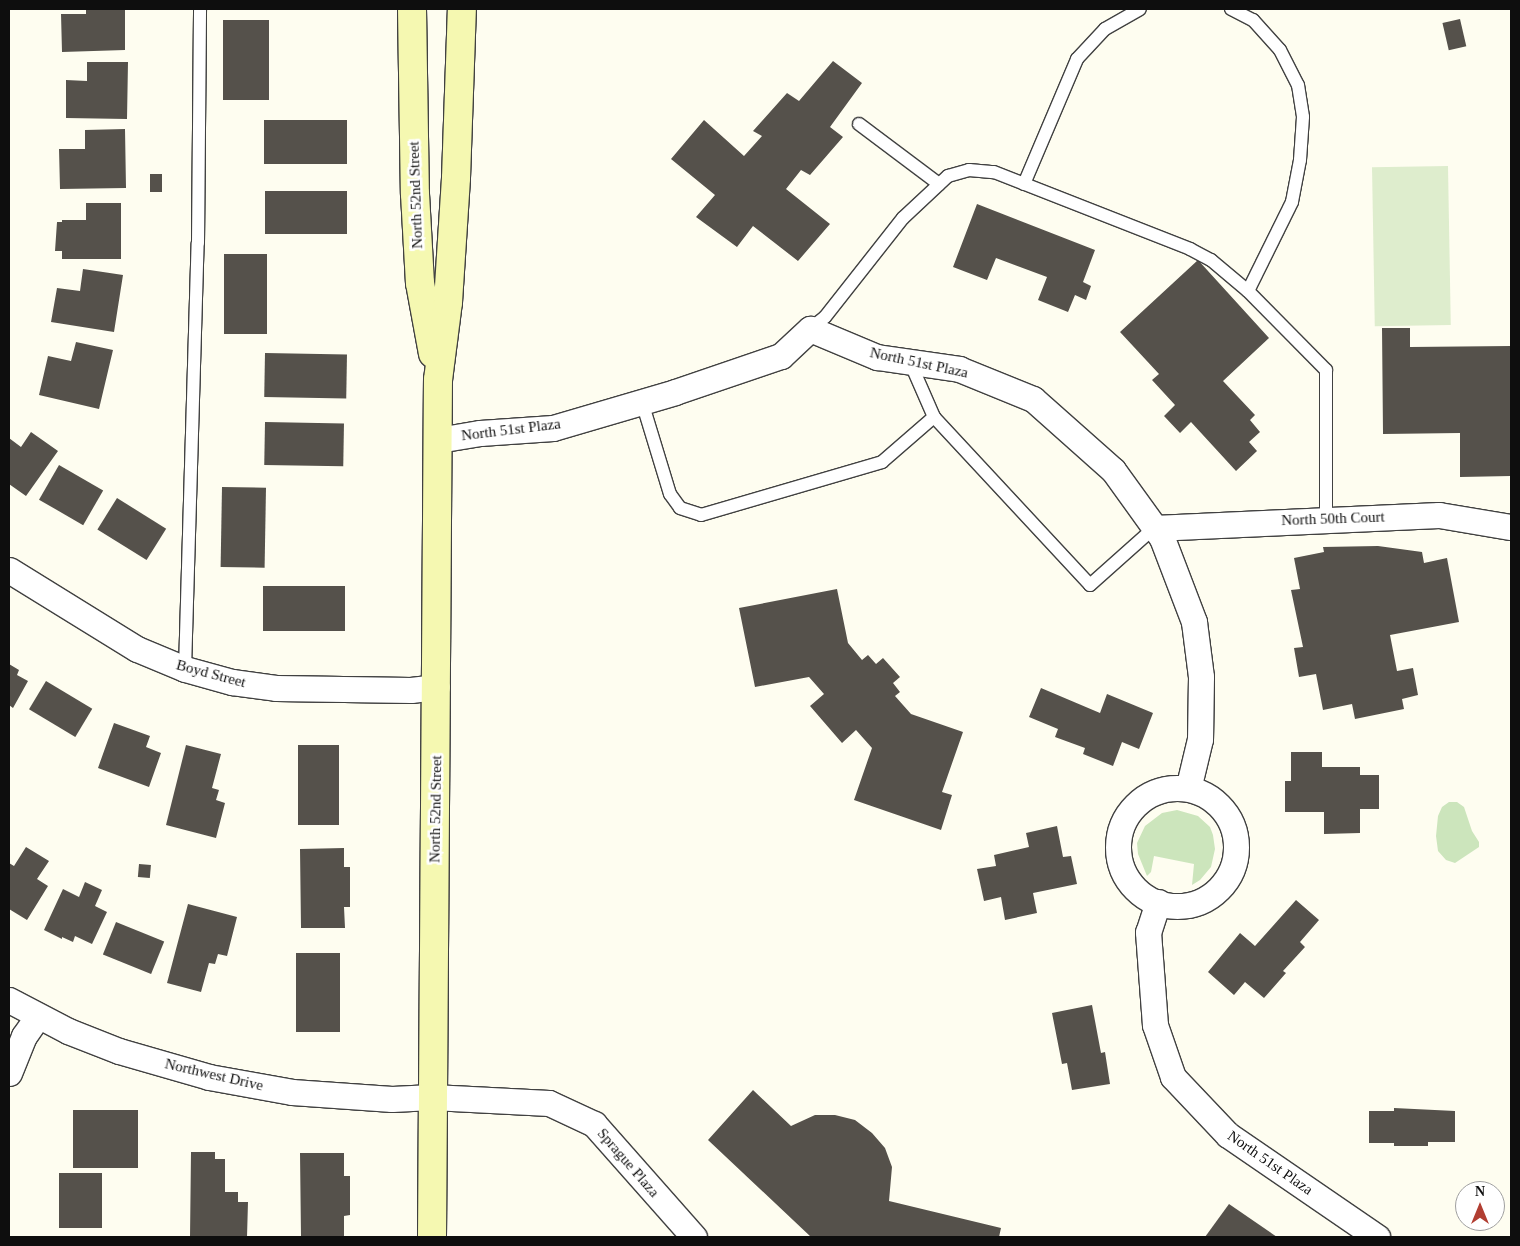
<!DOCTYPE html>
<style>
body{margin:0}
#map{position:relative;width:1520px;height:1246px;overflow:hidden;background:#fefdf0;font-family:Georgia,serif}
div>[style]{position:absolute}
.green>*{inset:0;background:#cce5bc}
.pitch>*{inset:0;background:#deedcd;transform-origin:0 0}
.building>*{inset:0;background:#55514b;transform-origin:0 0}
.roads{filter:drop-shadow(1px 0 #414141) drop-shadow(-1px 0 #414141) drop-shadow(0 1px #414141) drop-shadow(0 -1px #414141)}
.service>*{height:12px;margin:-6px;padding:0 6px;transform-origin:6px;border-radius:6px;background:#fff}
.minor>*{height:25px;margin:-12.5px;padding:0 12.5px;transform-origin:12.5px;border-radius:12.5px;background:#fff}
.minor>.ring{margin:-12.5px;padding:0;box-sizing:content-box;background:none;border:25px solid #fff;border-radius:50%}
.secondary>*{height:28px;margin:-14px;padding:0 14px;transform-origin:14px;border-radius:14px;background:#f5f8b1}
span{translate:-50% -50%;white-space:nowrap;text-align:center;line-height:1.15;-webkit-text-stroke:5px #fff;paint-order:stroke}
.street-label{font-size:15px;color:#0e0e0e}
.frame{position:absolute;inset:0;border:10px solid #0e0e0e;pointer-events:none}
.north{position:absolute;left:1455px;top:1181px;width:50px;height:50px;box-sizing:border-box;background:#fff;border:1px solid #9f9f9f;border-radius:50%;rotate:0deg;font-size:14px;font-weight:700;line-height:20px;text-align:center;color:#0e0e0e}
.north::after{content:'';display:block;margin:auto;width:18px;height:22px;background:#b13e32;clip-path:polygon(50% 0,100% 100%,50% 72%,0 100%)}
</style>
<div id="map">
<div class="green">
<div style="clip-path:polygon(1449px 802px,1457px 802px,1464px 807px,1472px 831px,1479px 842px,1479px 847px,1455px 863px,1446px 860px,1438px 851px,1436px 836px,1438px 816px,1442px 807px)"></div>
<div style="clip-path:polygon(1177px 810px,1198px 816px,1210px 827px,1213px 835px,1215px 849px,1211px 867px,1200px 880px,1192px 885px,1194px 864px,1154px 856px,1151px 872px,1147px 876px,1138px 854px,1137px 843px,1145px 826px,1162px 813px)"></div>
</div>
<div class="pitch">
<div style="left:1448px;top:166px;width:159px;height:76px;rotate:89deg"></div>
</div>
<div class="building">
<div style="clip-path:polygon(86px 9px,125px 9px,125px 50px,62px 52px,61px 14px,86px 14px)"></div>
<div style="left:1460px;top:19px;width:28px;height:18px;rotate:77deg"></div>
<div style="left:223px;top:20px;width:46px;height:80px"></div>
<div style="clip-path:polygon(833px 61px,862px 83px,830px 127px,843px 137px,810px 175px,801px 170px,786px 189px,830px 224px,798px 261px,753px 226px,737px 247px,696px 217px,715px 195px,671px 159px,704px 120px,744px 156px,762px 136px,753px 131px,787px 93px,799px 101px)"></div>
<div style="clip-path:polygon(87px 62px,128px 62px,127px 119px,66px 118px,66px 80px,87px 81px)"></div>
<div style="left:347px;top:120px;width:44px;height:83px;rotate:90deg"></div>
<div style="clip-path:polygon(125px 129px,126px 188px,60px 189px,59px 149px,85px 149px,85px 130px)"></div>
<div style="left:150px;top:174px;width:12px;height:18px"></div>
<div style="left:265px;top:191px;width:82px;height:43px"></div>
<div style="clip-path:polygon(86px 203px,121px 203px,121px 259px,62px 259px,62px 251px,55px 251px,57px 222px,62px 222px,62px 220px,86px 220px)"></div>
<div style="clip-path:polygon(977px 204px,1095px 250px,1083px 282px,1091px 286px,1086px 300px,1075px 295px,1068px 312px,1038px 300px,1047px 277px,996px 258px,987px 280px,953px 267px)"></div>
<div style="left:224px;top:254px;width:43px;height:80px"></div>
<div style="clip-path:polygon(1198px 260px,1269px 338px,1223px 381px,1255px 415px,1250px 420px,1260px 432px,1249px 442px,1257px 451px,1236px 471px,1191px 422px,1180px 433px,1164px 416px,1175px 405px,1152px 380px,1159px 374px,1120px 332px)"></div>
<div style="clip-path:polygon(83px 269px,123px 275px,114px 332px,51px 322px,57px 288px,80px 291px)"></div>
<div style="clip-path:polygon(1382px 328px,1410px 328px,1410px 347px,1511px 346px,1511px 476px,1460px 477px,1460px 433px,1383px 434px)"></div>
<div style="clip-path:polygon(76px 342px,113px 350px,99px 409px,39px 395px,48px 356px,71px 361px)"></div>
<div style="left:265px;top:353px;width:82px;height:44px;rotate:1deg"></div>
<div style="left:265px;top:422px;width:79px;height:43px;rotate:1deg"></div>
<div style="clip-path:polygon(31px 432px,58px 451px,26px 496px,9px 484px,9px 438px,21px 447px)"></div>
<div style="left:59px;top:465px;width:51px;height:40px;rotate:30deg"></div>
<div style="left:222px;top:487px;width:44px;height:80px;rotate:1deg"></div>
<div style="left:117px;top:498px;width:58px;height:37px;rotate:32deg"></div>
<div style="clip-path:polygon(1378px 546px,1422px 552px,1424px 563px,1447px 558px,1459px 622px,1390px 635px,1397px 671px,1413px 668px,1418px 695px,1402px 699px,1404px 709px,1355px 719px,1352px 704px,1323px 710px,1316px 674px,1299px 677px,1294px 648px,1303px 647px,1291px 590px,1300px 589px,1294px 558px,1324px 552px,1323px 547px)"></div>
<div style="left:345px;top:586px;width:45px;height:82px;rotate:90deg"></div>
<div style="clip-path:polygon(837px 589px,848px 643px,862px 660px,868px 655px,876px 664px,883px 658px,900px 677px,893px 683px,900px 692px,895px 696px,911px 714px,963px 732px,942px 792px,952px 795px,941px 830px,854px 800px,872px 748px,856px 730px,842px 743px,810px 706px,824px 694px,809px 677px,755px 687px,739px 608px)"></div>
<div style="clip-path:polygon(9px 664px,19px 670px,17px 675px,28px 681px,13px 708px,9px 705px)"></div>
<div style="left:46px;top:681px;width:54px;height:33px;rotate:31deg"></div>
<div style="clip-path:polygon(1041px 688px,1100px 713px,1107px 694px,1153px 713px,1139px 749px,1122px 742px,1113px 766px,1083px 754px,1085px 748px,1055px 737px,1058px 729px,1029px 717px)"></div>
<div style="clip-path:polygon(114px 723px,150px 736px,146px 747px,161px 753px,149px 787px,98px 768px)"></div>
<div style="clip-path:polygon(186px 745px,221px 754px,212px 788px,219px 790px,216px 800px,225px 803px,216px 838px,166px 825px)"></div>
<div style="left:298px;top:745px;width:41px;height:80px"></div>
<div style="clip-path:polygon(1291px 752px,1322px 752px,1322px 767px,1360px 767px,1360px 775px,1379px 775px,1379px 809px,1360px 809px,1360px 833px,1324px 834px,1324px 812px,1285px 812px,1285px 781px,1291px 781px)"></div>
<div style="clip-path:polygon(1057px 826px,1063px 857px,1071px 856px,1077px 884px,1033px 893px,1037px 913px,1005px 920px,1001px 897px,984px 901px,977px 869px,996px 866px,994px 855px,1029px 847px,1026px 833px)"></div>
<div style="clip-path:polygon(26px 847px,49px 861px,37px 879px,48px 886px,27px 920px,9px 909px,9px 863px,14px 866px)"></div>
<div style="clip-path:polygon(344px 848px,344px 867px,350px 867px,350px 907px,344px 907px,345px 928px,301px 928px,300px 849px)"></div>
<div style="left:139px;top:864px;width:12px;height:13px;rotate:5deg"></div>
<div style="clip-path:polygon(85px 882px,102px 890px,95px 906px,107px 912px,92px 944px,75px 936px,73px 942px,62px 937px,62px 939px,44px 930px,63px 889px,79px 897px)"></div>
<div style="clip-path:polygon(1296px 900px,1319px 920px,1300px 942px,1305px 947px,1283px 971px,1286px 973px,1264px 998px,1245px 982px,1234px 995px,1208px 972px,1240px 933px,1255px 946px)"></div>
<div style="clip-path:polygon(188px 904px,237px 917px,227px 956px,218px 954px,215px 964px,209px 963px,201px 992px,167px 983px)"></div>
<div style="left:116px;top:922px;width:52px;height:35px;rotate:22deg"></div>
<div style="left:296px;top:953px;width:44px;height:79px"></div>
<div style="clip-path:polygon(1092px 1005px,1101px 1053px,1105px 1052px,1110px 1084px,1072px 1090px,1067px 1063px,1062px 1064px,1052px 1013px)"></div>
<div style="clip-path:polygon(753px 1090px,791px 1126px,815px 1115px,835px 1115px,855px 1120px,872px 1133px,885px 1148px,892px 1167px,889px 1201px,1001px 1228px,999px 1237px,811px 1237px,708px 1140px)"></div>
<div style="clip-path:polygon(1394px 1108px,1455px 1111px,1455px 1142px,1428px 1142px,1428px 1146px,1394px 1146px,1394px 1143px,1369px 1143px,1369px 1111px,1394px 1111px)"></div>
<div style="left:73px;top:1110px;width:65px;height:58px"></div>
<div style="clip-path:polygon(191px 1152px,215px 1152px,215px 1159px,225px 1159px,225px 1192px,238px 1192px,238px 1202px,248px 1202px,247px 1237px,190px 1237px)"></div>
<div style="clip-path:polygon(300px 1153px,344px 1153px,344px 1176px,350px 1176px,350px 1215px,344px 1216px,344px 1237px,301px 1237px)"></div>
<div style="left:59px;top:1173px;width:43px;height:55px"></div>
<div style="clip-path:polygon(1229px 1204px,1277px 1237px,1205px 1237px)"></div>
</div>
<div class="roads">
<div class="service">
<div style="left:1231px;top:9px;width:25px;rotate:27deg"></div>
<div style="left:1253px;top:20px;width:40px;rotate:48deg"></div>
<div style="left:1280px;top:50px;width:39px;rotate:63deg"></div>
<div style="left:1298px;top:85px;width:32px;rotate:81deg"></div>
<div style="left:1303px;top:117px;width:43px;rotate:94deg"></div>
<div style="left:1300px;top:160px;width:43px;rotate:100.8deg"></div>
<div style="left:1292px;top:202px;width:99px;rotate:116.3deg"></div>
<div style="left:859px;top:124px;width:100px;rotate:36.9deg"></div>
<div style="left:1024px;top:184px;width:136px;rotate:-67deg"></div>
<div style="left:1077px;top:59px;width:41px;rotate:-47deg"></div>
<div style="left:1105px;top:29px;width:40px;rotate:-29.7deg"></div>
<div style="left:810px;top:329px;width:19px;rotate:-39deg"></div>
<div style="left:825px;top:317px;width:126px;rotate:-51.8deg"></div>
<div style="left:903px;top:218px;width:62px;rotate:-43deg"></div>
<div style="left:948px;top:176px;width:22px;rotate:-16deg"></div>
<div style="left:969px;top:170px;width:25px;rotate:5deg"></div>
<div style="left:994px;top:172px;width:211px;rotate:21.4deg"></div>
<div style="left:1190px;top:249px;width:24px;rotate:28deg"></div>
<div style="left:1211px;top:260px;width:48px;rotate:40deg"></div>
<div style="left:1248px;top:291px;width:111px;rotate:45.4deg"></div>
<div style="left:1326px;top:370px;width:149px;rotate:90deg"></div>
<div style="left:642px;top:402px;width:96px;rotate:73.1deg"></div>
<div style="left:670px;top:494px;width:17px;rotate:54deg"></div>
<div style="left:680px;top:508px;width:22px;rotate:18deg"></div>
<div style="left:701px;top:515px;width:189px;rotate:-16.3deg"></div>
<div style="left:882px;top:462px;width:69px;rotate:-40.9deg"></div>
<div style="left:934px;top:417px;width:60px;rotate:-113.6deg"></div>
<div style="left:934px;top:417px;width:229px;rotate:47.1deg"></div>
<div style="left:1090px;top:585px;width:86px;rotate:-41.7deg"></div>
<div style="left:185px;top:669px;width:426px;rotate:-88.3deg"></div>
<div style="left:198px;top:243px;width:234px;rotate:-89.5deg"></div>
</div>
<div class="minor">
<div style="left:438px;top:440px;width:43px;rotate:-9.5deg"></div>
<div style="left:480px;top:433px;width:73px;rotate:-3.9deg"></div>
<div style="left:553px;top:428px;width:127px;rotate:-16.4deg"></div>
<div style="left:675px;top:392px;width:112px;rotate:-18.8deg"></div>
<div style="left:781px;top:356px;width:40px;rotate:-43deg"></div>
<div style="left:810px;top:329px;width:73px;rotate:22.7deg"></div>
<div style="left:877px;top:357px;width:83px;rotate:8.3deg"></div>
<div style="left:959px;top:369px;width:80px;rotate:22.1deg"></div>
<div style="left:1033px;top:399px;width:107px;rotate:41.6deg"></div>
<div style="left:1113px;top:470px;width:84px;rotate:54.2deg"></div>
<div style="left:1162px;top:538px;width:90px;rotate:69.1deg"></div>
<div style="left:1194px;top:622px;width:55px;rotate:82.7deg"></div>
<div style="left:1201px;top:677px;width:62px;rotate:90.9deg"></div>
<div style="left:1200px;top:739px;width:51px;rotate:103.5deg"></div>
<div style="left:1154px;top:528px;width:285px;rotate:-2.6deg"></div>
<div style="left:1439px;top:515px;width:73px;rotate:9.5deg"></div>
<div style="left:9px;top:570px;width:150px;rotate:31.7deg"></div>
<div style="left:137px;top:649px;width:52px;rotate:22.6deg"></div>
<div style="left:185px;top:669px;width:49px;rotate:15.5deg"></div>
<div style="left:232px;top:682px;width:44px;rotate:7.8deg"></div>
<div style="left:276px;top:688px;width:135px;rotate:0.8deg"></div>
<div style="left:411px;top:690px;width:26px;rotate:-7deg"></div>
<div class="ring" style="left:1118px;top:788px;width:93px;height:93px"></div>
<div style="left:1158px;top:902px;width:32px;rotate:108deg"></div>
<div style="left:1148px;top:932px;width:93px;rotate:85.7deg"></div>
<div style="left:1155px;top:1025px;width:55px;rotate:70.9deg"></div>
<div style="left:1173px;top:1077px;width:80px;rotate:46.5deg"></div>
<div style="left:1228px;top:1135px;width:181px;rotate:34.4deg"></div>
<div style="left:9px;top:1000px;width:67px;rotate:27.7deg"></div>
<div style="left:68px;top:1031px;width:55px;rotate:21.4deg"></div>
<div style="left:119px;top:1051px;width:94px;rotate:16.1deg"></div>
<div style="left:209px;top:1077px;width:84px;rotate:10.2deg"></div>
<div style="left:292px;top:1092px;width:100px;rotate:4deg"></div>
<div style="left:392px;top:1099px;width:40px;rotate:-2.9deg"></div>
<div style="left:432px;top:1097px;width:117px;rotate:2.9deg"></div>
<div style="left:549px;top:1103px;width:50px;rotate:25deg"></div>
<div style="left:594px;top:1124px;width:151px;rotate:48.5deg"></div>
<div style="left:9px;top:1073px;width:40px;rotate:-68deg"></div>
<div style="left:24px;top:1036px;width:24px;rotate:-55deg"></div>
</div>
<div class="secondary">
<div style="left:412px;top:9px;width:185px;rotate:89.1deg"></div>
<div style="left:415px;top:194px;width:89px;rotate:86.8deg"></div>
<div style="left:420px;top:283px;width:72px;rotate:79.6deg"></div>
<div style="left:432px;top:1237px;width:857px;rotate:-89.6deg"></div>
<div style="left:438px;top:380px;width:79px;rotate:-82.7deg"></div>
<div style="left:448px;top:302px;width:124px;rotate:-86.3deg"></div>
<div style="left:456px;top:178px;width:169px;rotate:-88deg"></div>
</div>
</div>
<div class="street-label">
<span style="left:416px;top:195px;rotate:-92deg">North 52nd Street</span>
<span style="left:919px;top:363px;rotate:12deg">North 51st Plaza</span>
<span style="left:511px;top:430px;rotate:-7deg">North 51st Plaza</span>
<span style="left:1333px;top:519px;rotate:-2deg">North 50th Court</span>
<span style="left:211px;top:674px;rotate:15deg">Boyd Street</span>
<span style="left:436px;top:809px;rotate:-89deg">North 52nd Street</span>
<span style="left:214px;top:1075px;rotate:13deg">Northwest Drive</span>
<span style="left:628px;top:1163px;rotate:49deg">Sprague Plaza</span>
<span style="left:1270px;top:1163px;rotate:35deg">North 51st Plaza</span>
</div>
<div class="frame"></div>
<div class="north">N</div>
</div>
